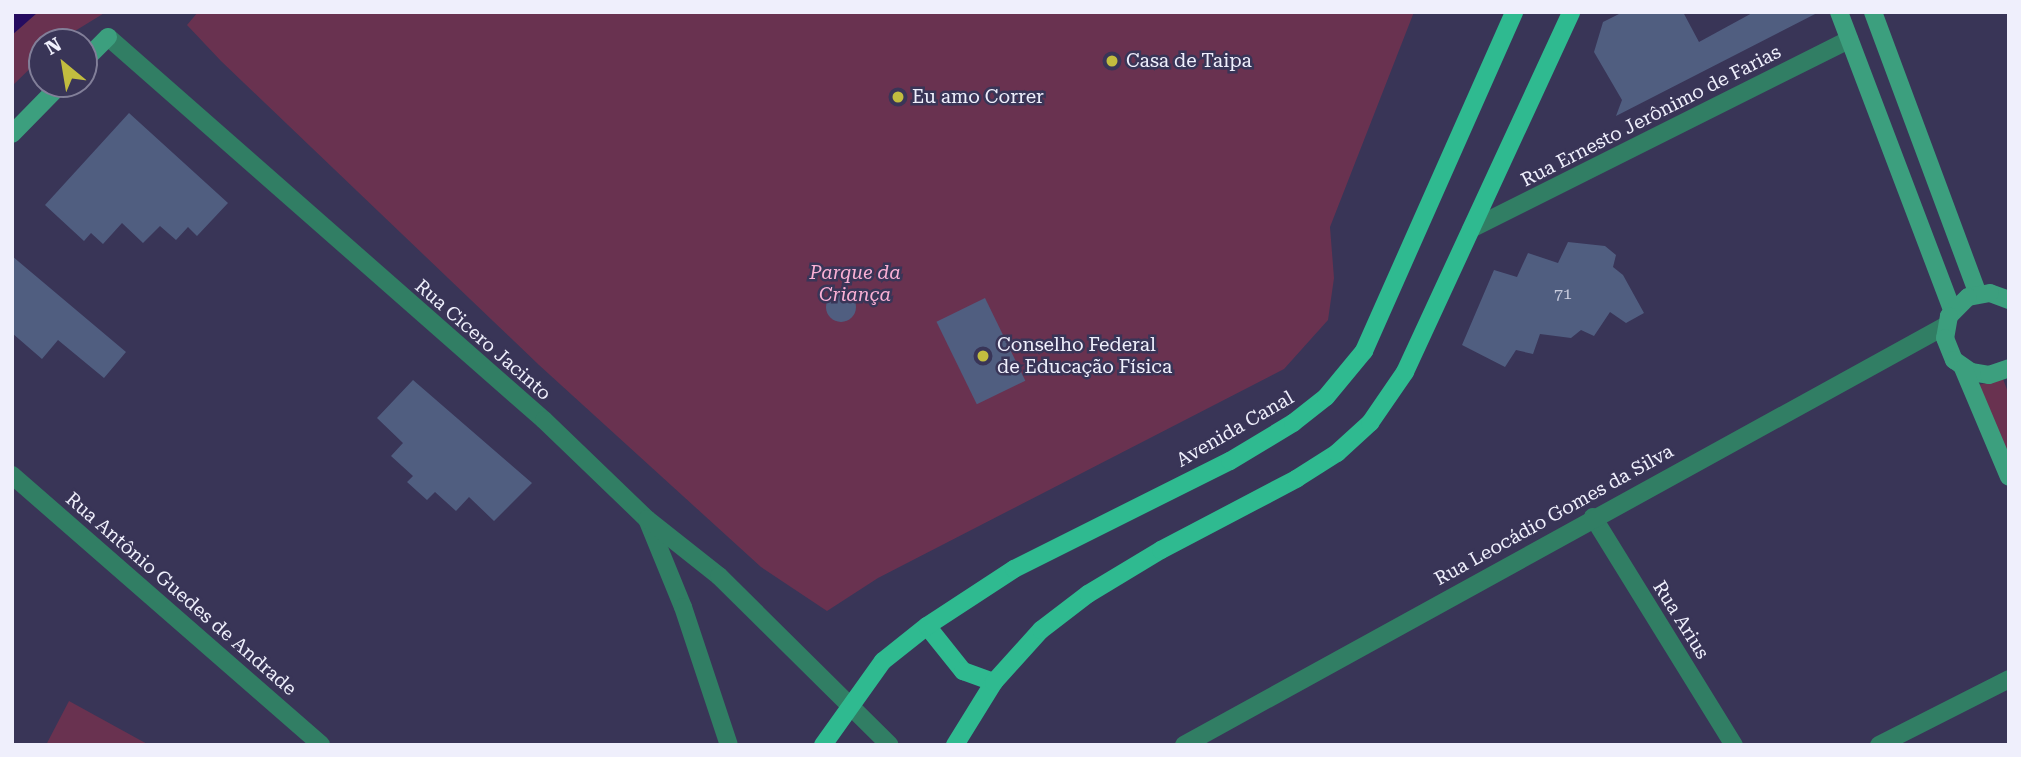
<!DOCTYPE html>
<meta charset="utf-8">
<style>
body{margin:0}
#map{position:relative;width:2021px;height:757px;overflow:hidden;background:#393557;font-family:"Roboto Serif",serif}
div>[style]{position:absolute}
.green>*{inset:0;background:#693250}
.water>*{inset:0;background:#260c60}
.building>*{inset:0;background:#505e80;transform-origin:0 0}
.round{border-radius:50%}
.minor>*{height:18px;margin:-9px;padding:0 9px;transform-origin:9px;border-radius:9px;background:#317e64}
.secondary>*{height:18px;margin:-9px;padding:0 9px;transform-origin:9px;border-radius:9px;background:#3c9f7e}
.primary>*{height:18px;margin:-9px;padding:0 9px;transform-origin:9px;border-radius:9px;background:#2fba90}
.dots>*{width:19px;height:19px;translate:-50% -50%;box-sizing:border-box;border:4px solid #393557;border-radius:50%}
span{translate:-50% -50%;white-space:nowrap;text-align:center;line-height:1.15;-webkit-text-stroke:5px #393557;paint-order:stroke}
.number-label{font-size:16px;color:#c7cbdd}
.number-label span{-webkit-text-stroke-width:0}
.poi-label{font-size:19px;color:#efeffc}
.left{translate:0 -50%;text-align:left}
.street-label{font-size:19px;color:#efeffc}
.park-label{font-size:19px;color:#fab0d5;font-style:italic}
.frame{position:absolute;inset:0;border:14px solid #efeffc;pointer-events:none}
.north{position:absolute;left:28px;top:28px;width:70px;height:70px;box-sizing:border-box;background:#393557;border:2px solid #827f99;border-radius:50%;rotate:330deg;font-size:19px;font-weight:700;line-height:28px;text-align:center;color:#efeffc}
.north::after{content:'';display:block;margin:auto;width:24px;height:32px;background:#c2bd3f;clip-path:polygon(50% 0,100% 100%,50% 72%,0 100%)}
</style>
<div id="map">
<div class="green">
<div style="clip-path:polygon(38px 12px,106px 12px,57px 42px,42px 42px,42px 57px,12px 86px,12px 35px)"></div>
<div style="clip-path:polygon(198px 12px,1414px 12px,1330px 227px,1334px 278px,1328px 320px,1284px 369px,878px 578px,827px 611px,761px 567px,539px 365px,221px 61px,187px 25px)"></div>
<div style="clip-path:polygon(2003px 379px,2009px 395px,2009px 458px,1978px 385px)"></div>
<div style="clip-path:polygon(69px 701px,149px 745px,46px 745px)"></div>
</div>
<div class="water">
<div style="clip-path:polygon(12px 12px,38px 12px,12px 35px)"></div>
</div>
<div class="building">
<div style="clip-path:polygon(1623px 12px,1683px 12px,1699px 42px,1754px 12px,1819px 12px,1616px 116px,1622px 100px,1594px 52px,1603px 22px)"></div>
<div style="clip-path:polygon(129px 113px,228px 203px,197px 236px,188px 227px,176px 240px,160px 226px,143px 243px,122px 223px,103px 244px,91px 233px,84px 241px,45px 205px)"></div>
<div style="clip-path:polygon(1568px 242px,1605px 246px,1616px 255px,1613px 267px,1623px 275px,1644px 313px,1626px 323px,1610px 312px,1594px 336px,1581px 330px,1571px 338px,1540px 334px,1533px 354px,1516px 350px,1505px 367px,1462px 345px,1494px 270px,1517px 277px,1528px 253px,1558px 263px)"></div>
<div style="clip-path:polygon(12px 256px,126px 352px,104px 378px,58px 340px,42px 359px,12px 333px)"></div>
<div class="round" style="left:826px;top:292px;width:30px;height:30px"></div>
<div style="left:985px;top:298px;width:92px;height:54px;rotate:64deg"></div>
<div style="clip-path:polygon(413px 380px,532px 483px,494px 521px,469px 497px,456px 511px,435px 492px,427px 500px,407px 482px,413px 476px,391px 456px,403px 443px,377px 418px)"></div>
</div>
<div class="minor">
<div style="left:108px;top:37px;width:580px;rotate:41.3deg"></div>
<div style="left:544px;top:420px;width:143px;rotate:43.9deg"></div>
<div style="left:647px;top:519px;width:95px;rotate:67.8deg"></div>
<div style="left:683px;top:607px;width:145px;rotate:71.6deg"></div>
<div style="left:1471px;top:229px;width:423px;rotate:-26.6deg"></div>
<div style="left:12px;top:475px;width:410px;rotate:41.1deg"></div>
<div style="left:1593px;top:517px;width:268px;rotate:58.3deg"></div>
<div style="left:647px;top:519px;width:92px;rotate:38.4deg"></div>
<div style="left:719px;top:576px;width:240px;rotate:44.7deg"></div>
<div style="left:1184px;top:745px;width:869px;rotate:-28.84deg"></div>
<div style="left:1879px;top:745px;width:146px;rotate:-26.9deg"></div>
</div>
<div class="secondary">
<div style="left:1839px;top:12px;width:319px;rotate:69.2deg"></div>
<div style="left:1873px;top:12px;width:301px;rotate:69.6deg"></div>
<div style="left:84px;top:61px;width:34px;rotate:-45deg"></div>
<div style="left:12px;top:134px;width:70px;rotate:-45.6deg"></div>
<div style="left:2009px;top:300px;width:20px;rotate:-160deg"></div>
<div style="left:1990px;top:293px;width:22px;rotate:170deg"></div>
<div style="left:1968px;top:297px;width:27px;rotate:135deg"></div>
<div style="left:1949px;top:316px;width:22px;rotate:100deg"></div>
<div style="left:1945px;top:338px;width:24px;rotate:68deg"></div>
<div style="left:1954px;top:360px;width:21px;rotate:35deg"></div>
<div style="left:1971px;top:372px;width:18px;rotate:9deg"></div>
<div style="left:1989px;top:375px;width:21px;rotate:-19deg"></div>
<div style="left:1963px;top:368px;width:118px;rotate:67.1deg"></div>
</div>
<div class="primary">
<div style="left:927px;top:626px;width:58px;rotate:51.3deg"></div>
<div style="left:963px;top:671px;width:33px;rotate:20deg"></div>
<div style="left:823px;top:745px;width:103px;rotate:-54.5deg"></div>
<div style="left:883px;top:661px;width:56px;rotate:-38.5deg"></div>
<div style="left:927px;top:626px;width:104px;rotate:-33.2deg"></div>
<div style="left:1014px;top:569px;width:241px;rotate:-26.6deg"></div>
<div style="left:1230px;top:461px;width:74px;rotate:-31.1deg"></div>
<div style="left:1293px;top:423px;width:42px;rotate:-38.2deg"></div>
<div style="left:1326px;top:397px;width:60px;rotate:-50.4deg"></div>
<div style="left:1364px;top:351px;width:371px;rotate:-66.1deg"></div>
<div style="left:955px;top:745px;width:74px;rotate:-58.2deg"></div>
<div style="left:994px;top:682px;width:70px;rotate:-47.9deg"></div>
<div style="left:1041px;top:630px;width:59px;rotate:-37.5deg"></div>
<div style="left:1088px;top:594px;width:85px;rotate:-31.1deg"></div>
<div style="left:1161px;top:550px;width:153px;rotate:-27.7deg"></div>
<div style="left:1296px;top:479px;width:49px;rotate:-32.4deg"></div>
<div style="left:1337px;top:453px;width:45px;rotate:-42.3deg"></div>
<div style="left:1370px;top:423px;width:62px;rotate:-55.5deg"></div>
<div style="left:1405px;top:372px;width:396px;rotate:-65.2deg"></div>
</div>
<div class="dots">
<div style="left:1112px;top:61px;background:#c2bd3f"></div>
<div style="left:898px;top:97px;background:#c2bd3f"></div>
<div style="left:983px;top:356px;background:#c2bd3f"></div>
</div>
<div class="number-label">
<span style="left:1563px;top:294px">71</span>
</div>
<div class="poi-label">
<span class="left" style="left:1126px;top:61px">Casa de Taipa</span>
<span class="left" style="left:912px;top:97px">Eu amo Correr</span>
<span class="left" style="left:997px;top:356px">Conselho Federal<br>de Educação Física</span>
</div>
<div class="street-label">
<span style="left:1651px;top:116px;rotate:-27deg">Rua Ernesto Jerônimo de Farias</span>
<span style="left:483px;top:340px;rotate:41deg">Rua Cicero Jacinto</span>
<span style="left:1235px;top:429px;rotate:-30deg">Avenida Canal</span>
<span style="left:1554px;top:515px;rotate:-29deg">Rua Leocádio Gomes da Silva</span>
<span style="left:181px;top:594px;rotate:41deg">Rua Antônio Guedes de Andrade</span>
<span style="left:1681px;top:620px;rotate:58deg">Rua Arius</span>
</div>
<div class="park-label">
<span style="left:855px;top:284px">Parque da<br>Criança</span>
</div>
<div class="frame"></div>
<div class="north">N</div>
</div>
